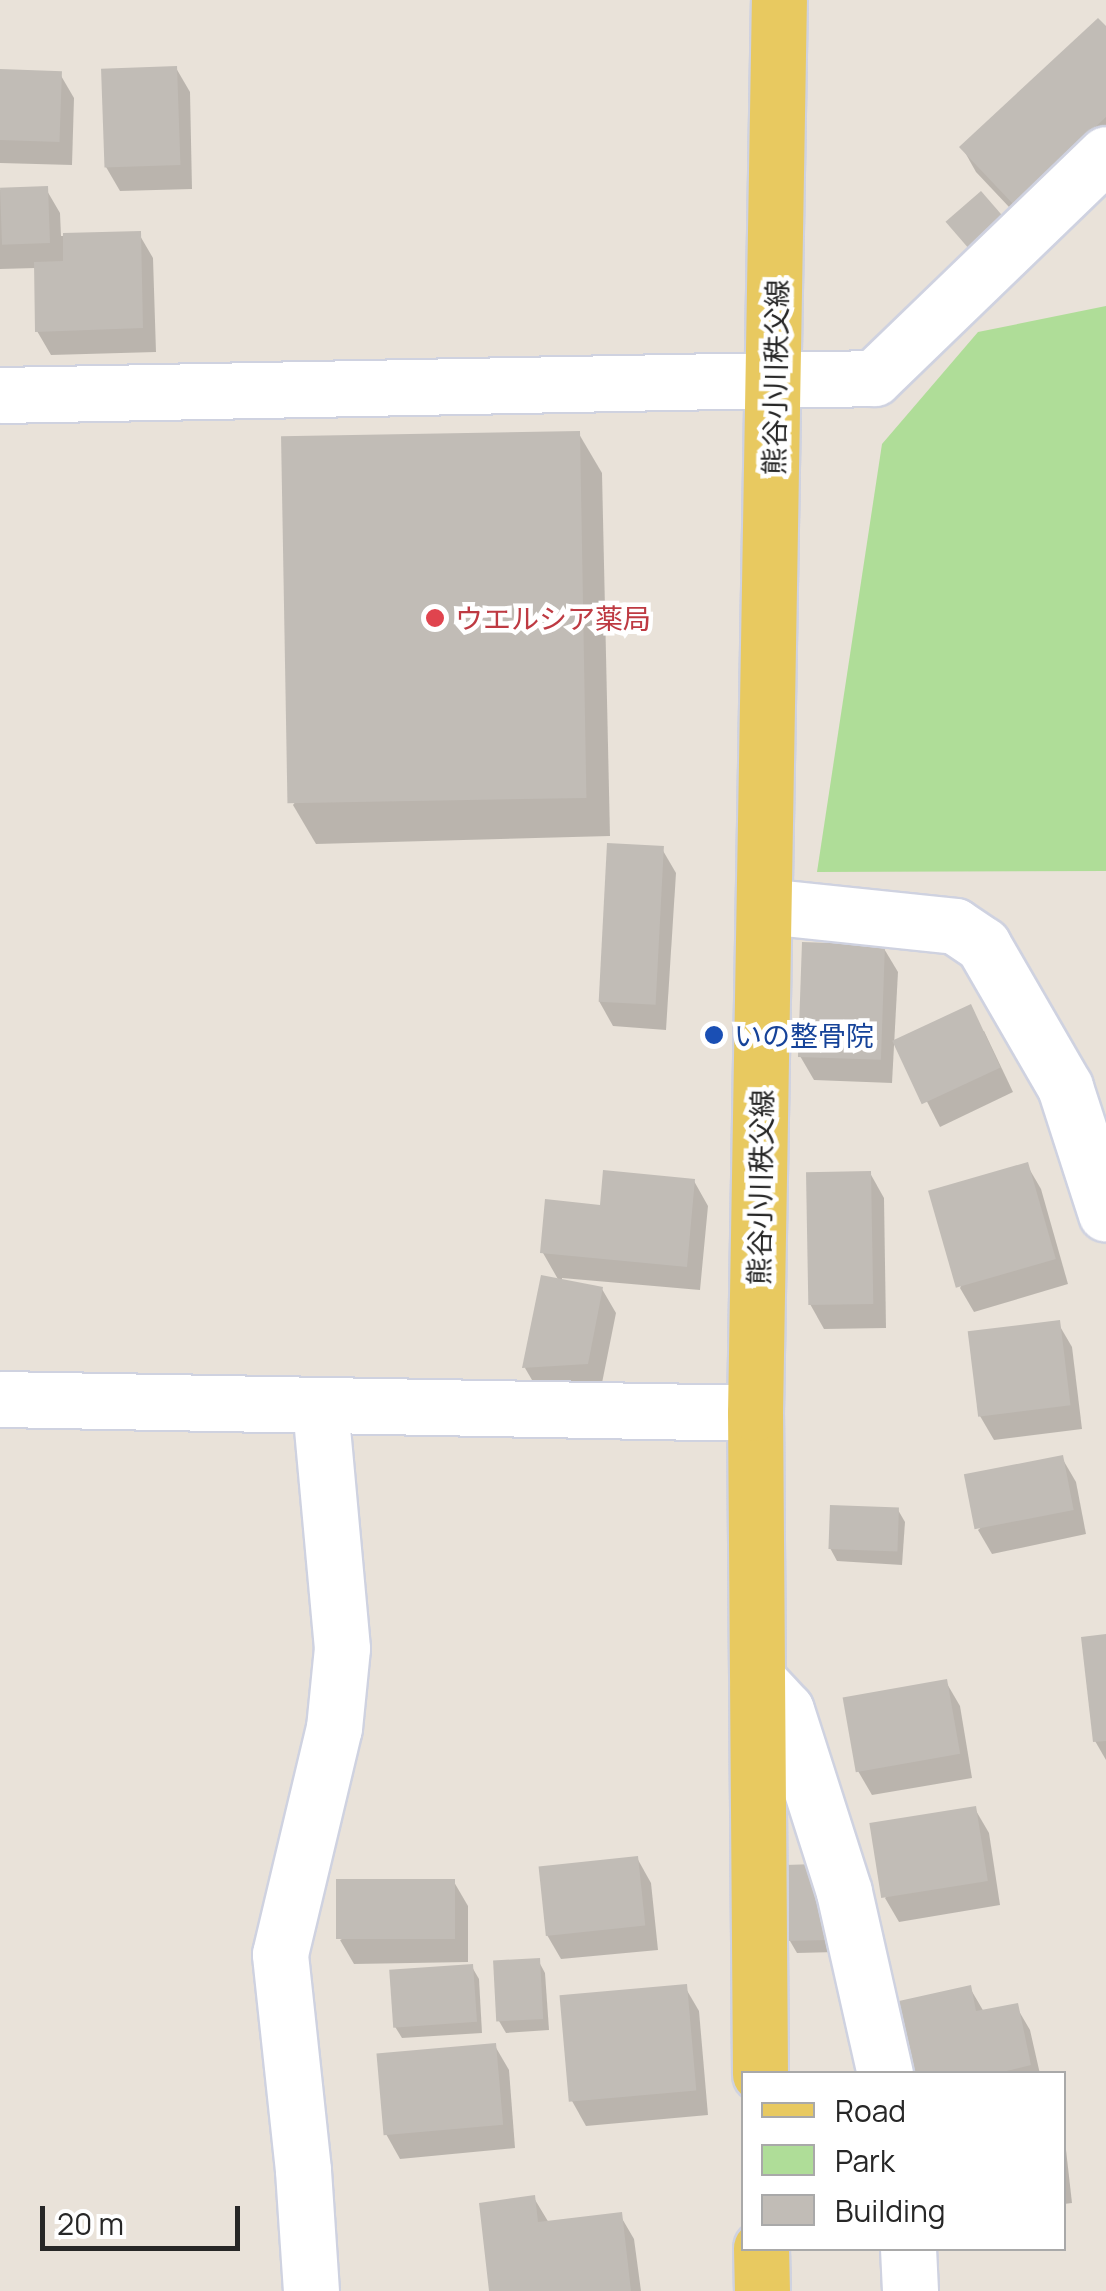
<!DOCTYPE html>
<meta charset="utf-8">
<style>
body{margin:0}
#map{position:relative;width:1106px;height:2291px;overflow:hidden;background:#e9e2d9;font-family:Manrope,"Noto Sans JP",sans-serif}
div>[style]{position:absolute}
.green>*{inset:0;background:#afdd98}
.shadow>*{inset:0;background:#0003}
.building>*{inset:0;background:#c1bcb6;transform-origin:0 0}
.roads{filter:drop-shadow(2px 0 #cfd2e0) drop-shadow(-2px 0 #cfd2e0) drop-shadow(0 2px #cfd2e0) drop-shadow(0 -2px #cfd2e0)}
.minor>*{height:55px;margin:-27.5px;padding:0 27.5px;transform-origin:27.5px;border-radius:27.5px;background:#fff}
.major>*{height:55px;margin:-27.5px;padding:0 27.5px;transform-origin:27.5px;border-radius:27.5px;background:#e8c960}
.dots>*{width:28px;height:28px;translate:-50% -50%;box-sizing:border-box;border:5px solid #fff;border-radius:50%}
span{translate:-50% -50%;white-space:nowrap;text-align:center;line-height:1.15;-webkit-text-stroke:9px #fff;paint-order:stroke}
.street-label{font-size:28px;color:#272727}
.health-label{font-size:28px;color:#be3a42}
.left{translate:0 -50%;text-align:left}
.transit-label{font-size:28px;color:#164399}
.legend{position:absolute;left:741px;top:2071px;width:325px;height:180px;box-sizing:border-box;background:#fff;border:2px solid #a9a9a9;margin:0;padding:12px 18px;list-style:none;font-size:30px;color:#272727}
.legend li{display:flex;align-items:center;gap:20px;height:50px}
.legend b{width:50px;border:2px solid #a9a9a9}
.scale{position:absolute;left:40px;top:2206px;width:200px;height:45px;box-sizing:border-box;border:5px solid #272727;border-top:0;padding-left:12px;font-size:30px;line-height:35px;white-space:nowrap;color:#272727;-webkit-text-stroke:8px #fff;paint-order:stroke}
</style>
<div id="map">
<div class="green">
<div style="clip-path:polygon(1106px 306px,1106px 871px,817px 872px,882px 444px,978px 332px)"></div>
</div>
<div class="shadow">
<div style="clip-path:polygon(1106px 30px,1106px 154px,1028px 227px,976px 172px,962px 147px)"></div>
<div style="clip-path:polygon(176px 68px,190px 92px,192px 189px,120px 191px,106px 167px)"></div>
<div style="clip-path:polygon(0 72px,60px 74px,74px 98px,72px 165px,0 163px)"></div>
<div style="clip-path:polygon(46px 189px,60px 213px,61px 236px,139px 234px,153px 258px,156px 352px,51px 355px,37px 331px,36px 268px,0 269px,0 190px)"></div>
<div style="clip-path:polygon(579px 434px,602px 473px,610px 836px,316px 844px,293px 805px)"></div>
<div style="clip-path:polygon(662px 849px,676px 873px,666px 1030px,613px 1026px,599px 1001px)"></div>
<div style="clip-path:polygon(883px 947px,898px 972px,892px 1083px,814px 1080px,800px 1056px)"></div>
<div style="clip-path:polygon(984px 1031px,1013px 1092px,940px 1127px,897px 1043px)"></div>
<div style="clip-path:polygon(1027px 1165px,1041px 1189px,1068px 1284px,974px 1312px,960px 1288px)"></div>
<div style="clip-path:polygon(870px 1173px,884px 1198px,886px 1328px,824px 1329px,810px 1304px)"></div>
<div style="clip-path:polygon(694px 1181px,708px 1206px,700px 1290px,562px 1278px,562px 1282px,602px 1289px,616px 1313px,601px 1388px,539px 1392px,525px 1368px,559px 1281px,543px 1253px,602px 1208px)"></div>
<div style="clip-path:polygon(1058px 1323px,1072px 1347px,1082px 1429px,994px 1440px,980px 1416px)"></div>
<div style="clip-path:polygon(1062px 1458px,1076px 1482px,1086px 1534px,992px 1554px,978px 1530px)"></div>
<div style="clip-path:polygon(898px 1510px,905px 1522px,902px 1565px,837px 1561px,830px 1548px)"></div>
<div style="clip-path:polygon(1106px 1637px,1106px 1760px,1095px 1741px)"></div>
<div style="clip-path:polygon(946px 1682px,960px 1706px,972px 1778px,872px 1795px,858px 1771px)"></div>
<div style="clip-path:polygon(975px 1809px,989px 1833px,1000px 1905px,899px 1922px,885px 1898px)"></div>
<div style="clip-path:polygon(637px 1858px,651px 1883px,658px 1950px,561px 1959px,547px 1935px)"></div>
<div style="clip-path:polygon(788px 1867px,836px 1952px,797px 1953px,790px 1941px)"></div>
<div style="clip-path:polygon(454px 1882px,468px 1906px,468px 1962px,354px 1964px,340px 1940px)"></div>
<div style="clip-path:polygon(538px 1960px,545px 1973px,549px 2030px,506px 2033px,499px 2021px)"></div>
<div style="clip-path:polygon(472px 1967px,479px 1979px,482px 2033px,402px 2038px,394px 2025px)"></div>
<div style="clip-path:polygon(685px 1987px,699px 2011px,708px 2115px,586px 2126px,572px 2101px)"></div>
<div style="clip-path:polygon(970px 1988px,984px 2012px,1016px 2006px,1030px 2030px,1040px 2074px,917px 2074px)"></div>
<div style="clip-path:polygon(495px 2046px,509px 2070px,515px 2148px,400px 2159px,386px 2134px)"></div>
<div style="clip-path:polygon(1064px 2132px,1072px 2203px,1064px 2204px)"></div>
<div style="clip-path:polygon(534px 2198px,549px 2223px,620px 2215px,634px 2239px,641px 2291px,492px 2291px)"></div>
</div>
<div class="building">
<div style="clip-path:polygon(1098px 18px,1106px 26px,1106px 117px,1013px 204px,959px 147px)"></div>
<div style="left:177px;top:66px;width:99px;height:76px;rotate:88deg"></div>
<div style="left:0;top:69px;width:62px;height:71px;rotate:2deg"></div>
<div style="left:48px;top:186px;width:57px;height:48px;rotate:88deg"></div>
<div style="left:981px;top:191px;width:38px;height:47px;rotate:49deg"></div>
<div style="clip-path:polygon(141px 231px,143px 328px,35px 332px,34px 262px,63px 261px,63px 233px)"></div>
<div style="left:580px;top:431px;width:367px;height:299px;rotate:89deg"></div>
<div style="left:607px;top:843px;width:57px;height:159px;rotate:3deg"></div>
<div style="left:802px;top:942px;width:83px;height:115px;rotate:2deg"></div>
<div style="left:971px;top:1004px;width:70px;height:87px;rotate:65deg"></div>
<div style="left:1028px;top:1162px;width:101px;height:104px;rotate:74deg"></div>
<div style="clip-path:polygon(603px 1170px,695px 1179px,687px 1267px,540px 1253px,545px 1199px,600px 1205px)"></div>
<div style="left:871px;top:1171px;width:133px;height:65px;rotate:89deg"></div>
<div style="clip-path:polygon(541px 1275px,603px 1287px,588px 1364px,522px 1368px)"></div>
<div style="left:1060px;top:1320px;width:86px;height:93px;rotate:83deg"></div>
<div style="left:1063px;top:1455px;width:56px;height:101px;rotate:79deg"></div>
<div style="left:830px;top:1505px;width:69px;height:44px;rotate:2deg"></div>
<div style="clip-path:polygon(1106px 1634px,1106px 1741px,1093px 1742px,1081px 1637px)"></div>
<div style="left:947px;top:1679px;width:76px;height:106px;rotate:80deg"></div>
<div style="left:976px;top:1806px;width:76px;height:108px;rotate:81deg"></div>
<div style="left:638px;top:1856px;width:70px;height:100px;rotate:84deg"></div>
<div style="clip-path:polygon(816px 1864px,830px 1940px,788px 1941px,785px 1865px)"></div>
<div style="left:455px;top:1879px;width:60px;height:119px;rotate:90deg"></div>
<div style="left:540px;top:1958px;width:61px;height:47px;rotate:87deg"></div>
<div style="left:473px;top:1964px;width:58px;height:84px;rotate:86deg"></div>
<div style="left:687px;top:1984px;width:107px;height:128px;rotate:85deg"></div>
<div style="clip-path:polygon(971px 1985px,976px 2011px,1018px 2003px,1031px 2065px,994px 2074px,914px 2074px,899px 2001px)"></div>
<div style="left:496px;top:2043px;width:82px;height:120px;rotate:85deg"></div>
<div style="clip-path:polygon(535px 2195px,538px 2222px,622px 2212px,631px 2291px,489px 2291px,479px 2203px)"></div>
</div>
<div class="roads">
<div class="minor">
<div style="left:0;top:395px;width:874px;rotate:-1.11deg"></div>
<div style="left:874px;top:378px;width:322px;rotate:-44deg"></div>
<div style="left:765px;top:906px;width:191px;rotate:6deg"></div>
<div style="left:955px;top:926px;width:34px;rotate:34deg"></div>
<div style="left:983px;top:945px;width:164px;rotate:60deg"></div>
<div style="left:1065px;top:1087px;width:133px;rotate:72.1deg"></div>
<div style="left:0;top:1399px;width:755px;rotate:1.06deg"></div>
<div style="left:757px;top:1679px;width:42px;rotate:46.9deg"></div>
<div style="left:786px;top:1710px;width:191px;rotate:72.3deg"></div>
<div style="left:844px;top:1892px;width:187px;rotate:77.3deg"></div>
<div style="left:908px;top:2248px;width:43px;rotate:87.3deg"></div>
<div style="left:311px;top:2291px;width:121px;rotate:-93.8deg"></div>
<div style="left:303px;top:2170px;width:217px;rotate:-96.1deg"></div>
<div style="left:280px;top:1954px;width:232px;rotate:-76.6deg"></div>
<div style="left:334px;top:1728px;width:80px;rotate:-84.3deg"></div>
<div style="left:342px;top:1648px;width:244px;rotate:-95.2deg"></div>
</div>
<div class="major">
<div style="left:760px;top:2074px;width:661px;rotate:-90.43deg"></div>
<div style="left:755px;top:1413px;width:1413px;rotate:-89.03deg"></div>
<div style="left:761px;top:2248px;width:43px;rotate:88.7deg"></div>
</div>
</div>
<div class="dots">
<div style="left:435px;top:618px;background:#e0444e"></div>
<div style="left:714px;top:1035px;background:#1a4fb4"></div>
</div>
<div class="street-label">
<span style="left:775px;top:377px;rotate:-89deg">熊谷小川秩父線</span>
<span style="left:760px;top:1187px;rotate:-89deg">熊谷小川秩父線</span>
</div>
<div class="health-label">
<span class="left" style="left:455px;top:618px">ウエルシア薬局</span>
</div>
<div class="transit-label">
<span class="left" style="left:734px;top:1035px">いの整骨院</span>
</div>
<ul class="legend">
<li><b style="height:12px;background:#e8c960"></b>Road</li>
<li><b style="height:28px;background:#afdd98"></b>Park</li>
<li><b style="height:28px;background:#c1bcb6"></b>Building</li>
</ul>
<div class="scale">20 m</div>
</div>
